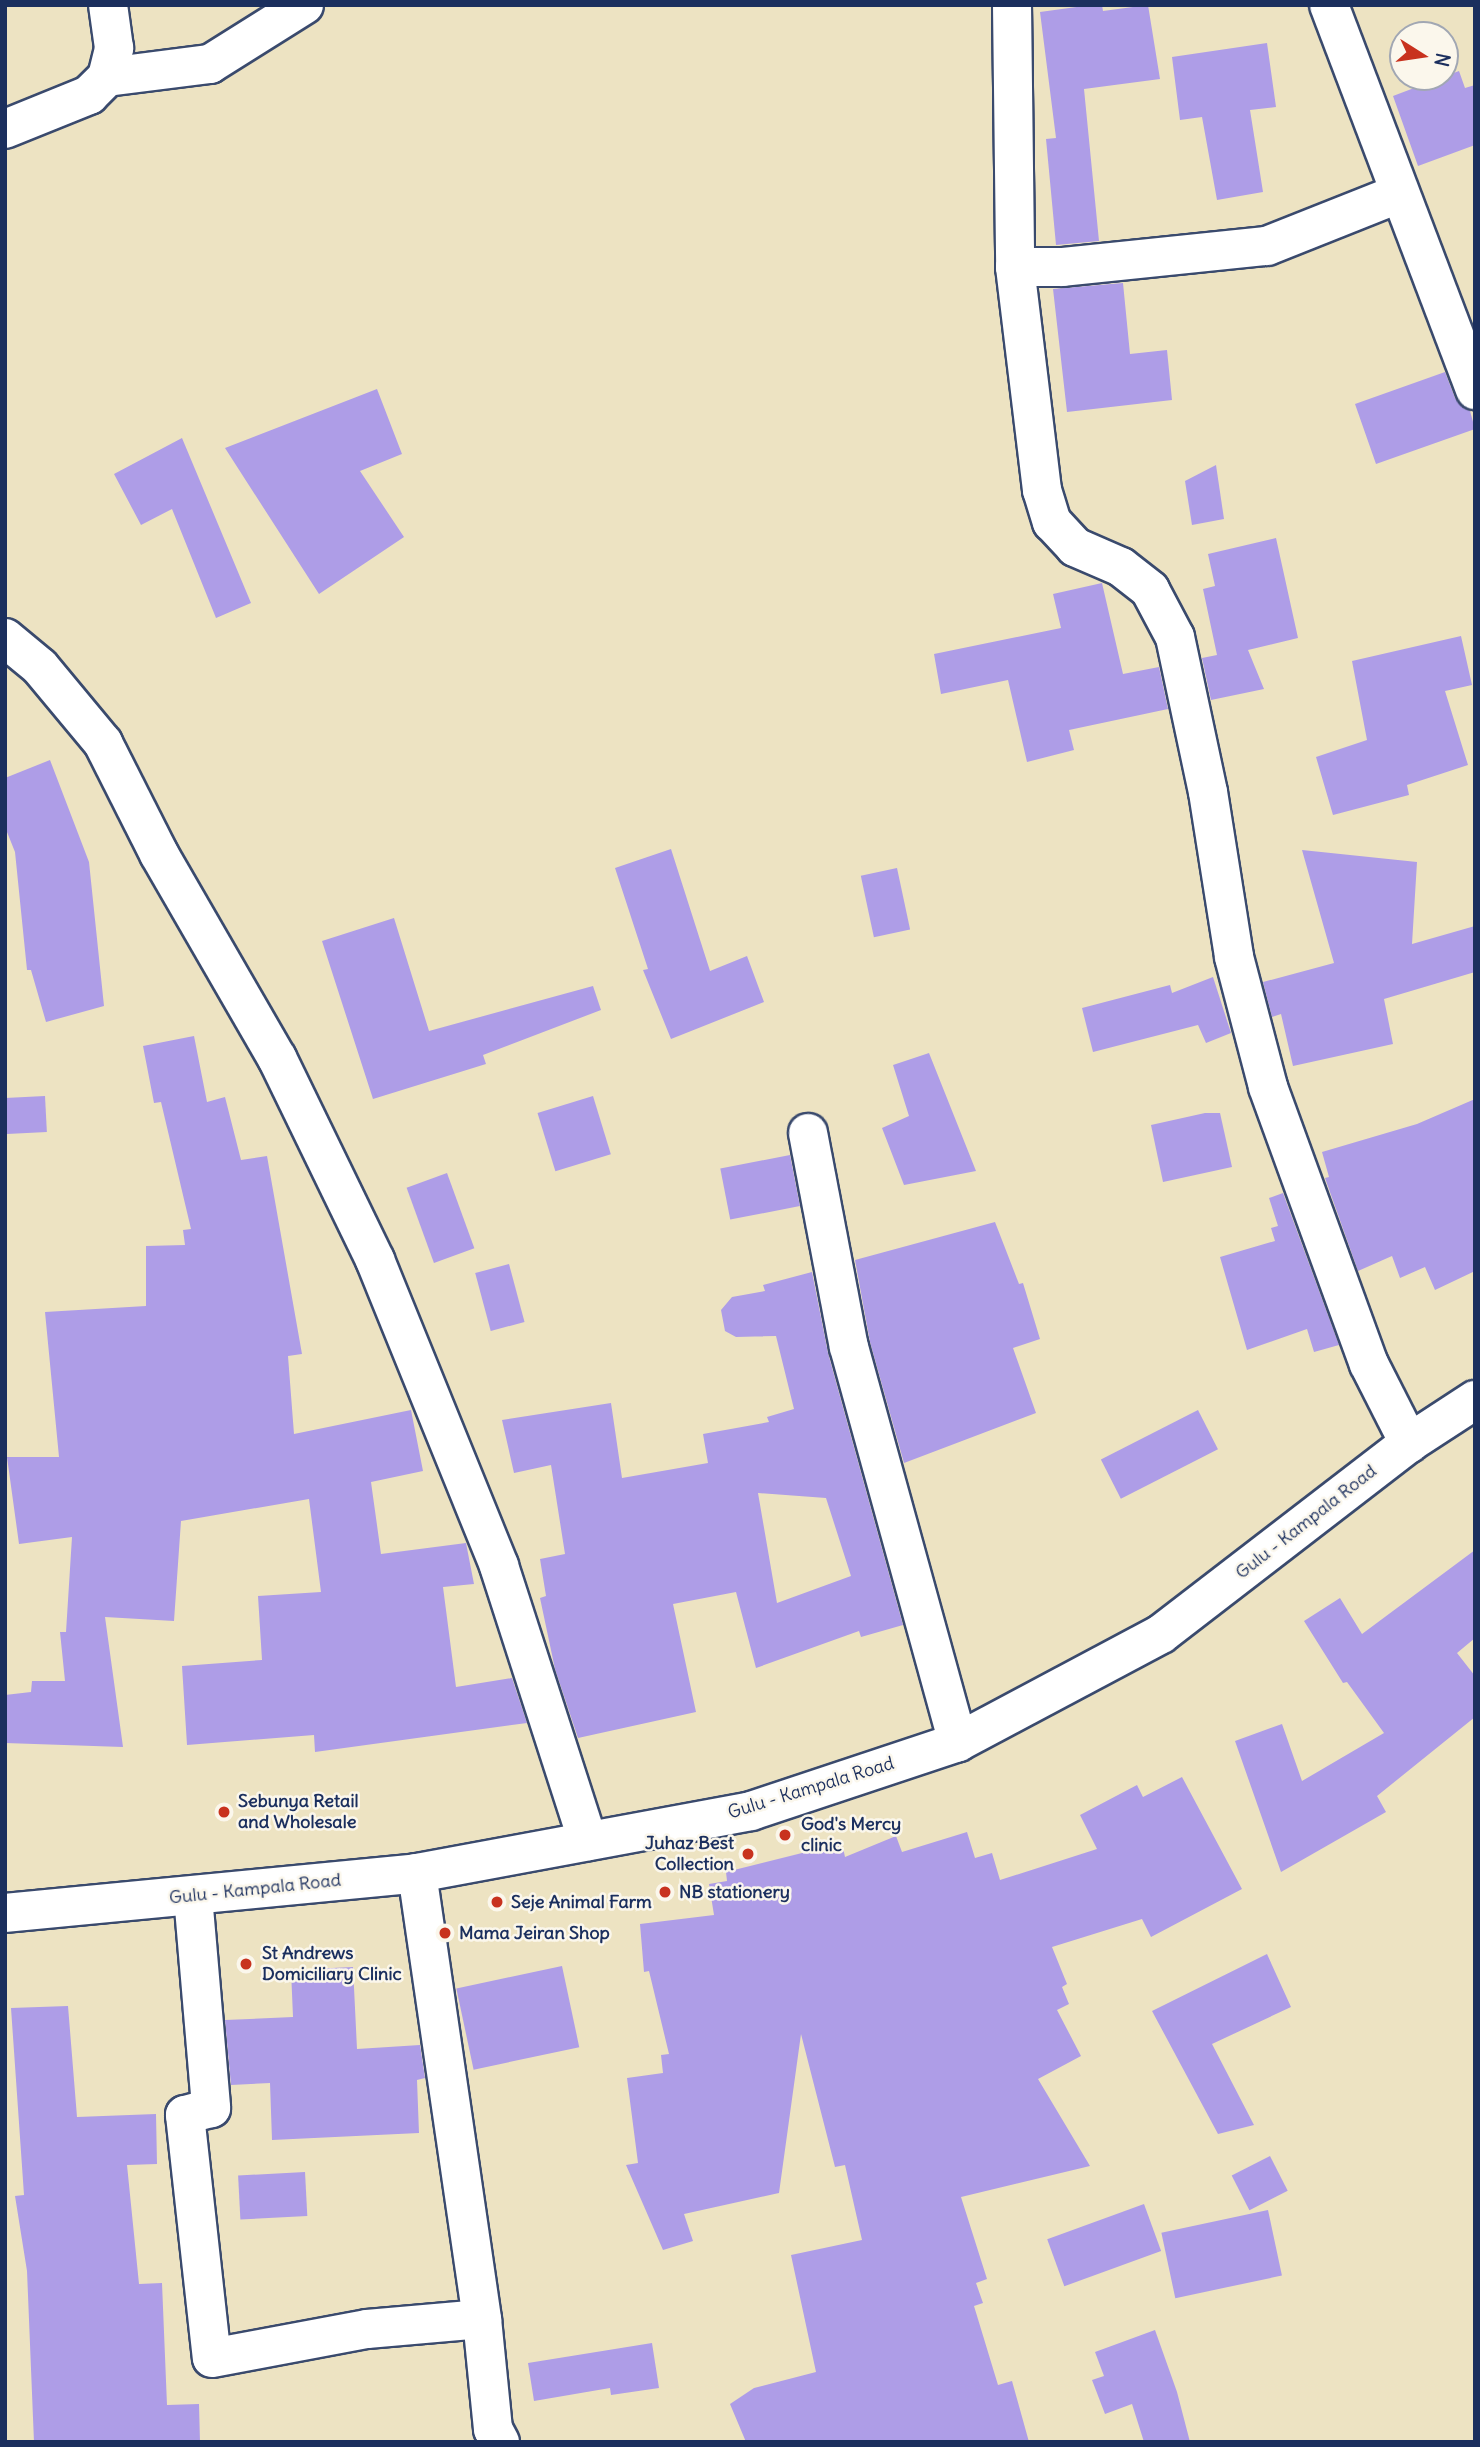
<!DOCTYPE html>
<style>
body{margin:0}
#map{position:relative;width:1480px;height:2447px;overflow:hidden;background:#ede3c2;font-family:Delius,sans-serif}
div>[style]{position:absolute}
.building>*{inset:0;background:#ae9de7;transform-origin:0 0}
.roads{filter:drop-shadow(2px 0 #3a4a6d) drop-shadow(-2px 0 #3a4a6d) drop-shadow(0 2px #3a4a6d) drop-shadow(0 -2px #3a4a6d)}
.minor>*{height:38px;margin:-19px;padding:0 19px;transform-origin:19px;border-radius:19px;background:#fff}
.primary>*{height:38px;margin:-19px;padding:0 19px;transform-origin:19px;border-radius:19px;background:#fff}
.dots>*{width:19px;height:19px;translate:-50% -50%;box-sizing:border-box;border:4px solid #fbf7ec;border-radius:50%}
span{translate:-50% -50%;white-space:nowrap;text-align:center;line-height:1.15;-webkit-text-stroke:5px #fbf7ec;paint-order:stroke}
.street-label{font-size:18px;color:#1b2f5e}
.poi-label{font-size:18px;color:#1b2f5e;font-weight:700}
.left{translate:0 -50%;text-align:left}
.right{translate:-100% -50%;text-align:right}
.frame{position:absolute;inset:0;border:7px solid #1b2f5e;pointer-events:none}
.north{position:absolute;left:1389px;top:21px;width:70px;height:70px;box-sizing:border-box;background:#fbf7ec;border:2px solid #a1a7b3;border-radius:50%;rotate:102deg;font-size:19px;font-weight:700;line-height:28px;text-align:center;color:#1b2f5e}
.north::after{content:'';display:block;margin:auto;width:24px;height:32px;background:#c8321e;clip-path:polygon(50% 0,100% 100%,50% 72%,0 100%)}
</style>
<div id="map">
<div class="building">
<div style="clip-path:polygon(1091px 5px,1102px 5px,1103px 11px,1148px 5px,1160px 79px,1084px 89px,1099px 241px,1056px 245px,1046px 139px,1056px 138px,1040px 12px)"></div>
<div style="clip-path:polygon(1267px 43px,1276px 107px,1250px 110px,1263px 192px,1217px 200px,1202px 117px,1180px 120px,1172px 57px)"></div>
<div style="clip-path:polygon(1459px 71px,1465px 88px,1475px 85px,1475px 145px,1418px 166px,1393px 96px)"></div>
<div style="clip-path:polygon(1123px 283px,1130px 354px,1167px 350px,1172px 400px,1067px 412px,1053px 289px)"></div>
<div style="clip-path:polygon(1445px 372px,1455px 398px,1470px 411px,1475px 429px,1376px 464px,1355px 404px)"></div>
<div style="clip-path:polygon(377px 389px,402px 454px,360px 471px,404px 537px,319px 594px,225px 448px)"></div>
<div style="clip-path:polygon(182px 438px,251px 603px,216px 618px,172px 509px,141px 525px,114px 474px)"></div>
<div style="clip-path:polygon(1216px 465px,1224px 519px,1192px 525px,1185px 481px)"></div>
<div style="clip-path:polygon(1276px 538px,1298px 638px,1248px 650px,1264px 689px,1211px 700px,1202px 658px,1217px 655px,1203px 589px,1215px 586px,1208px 554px)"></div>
<div style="clip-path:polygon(1102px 583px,1123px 674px,1159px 667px,1168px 709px,1069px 730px,1074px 750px,1027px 762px,1008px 680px,941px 694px,934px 654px,1061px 628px,1053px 594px)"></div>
<div style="clip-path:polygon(1461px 636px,1472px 685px,1445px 691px,1468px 765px,1407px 785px,1409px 795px,1333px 815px,1316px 757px,1367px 740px,1352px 661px)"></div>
<div style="clip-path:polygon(50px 760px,89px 862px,104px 1006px,46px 1022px,31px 970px,27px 970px,15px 852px,5px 827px,5px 778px)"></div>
<div style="clip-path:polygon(671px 849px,710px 971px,747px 956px,764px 1002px,671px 1039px,643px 970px,648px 969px,615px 868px)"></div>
<div style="clip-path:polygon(1302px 850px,1417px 862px,1412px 944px,1475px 926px,1475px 972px,1384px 999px,1393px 1044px,1293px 1066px,1281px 1014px,1272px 1017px,1263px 982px,1334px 963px)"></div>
<div style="left:897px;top:868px;width:63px;height:37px;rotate:78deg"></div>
<div style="clip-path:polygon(394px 918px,429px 1031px,593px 986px,601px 1010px,483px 1055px,486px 1064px,373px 1099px,322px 941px)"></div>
<div style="clip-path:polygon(1213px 977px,1231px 1033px,1206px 1043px,1198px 1025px,1093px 1052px,1082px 1008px,1170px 985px,1172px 993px)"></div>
<div style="clip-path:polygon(194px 1036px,207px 1102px,225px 1097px,241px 1160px,267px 1156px,302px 1354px,288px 1356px,294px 1434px,411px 1410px,423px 1471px,371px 1482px,381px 1554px,466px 1543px,474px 1584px,443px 1587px,456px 1687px,512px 1678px,527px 1723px,315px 1752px,314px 1735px,187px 1745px,182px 1666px,262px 1660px,258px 1596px,321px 1592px,309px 1499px,181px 1521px,174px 1621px,105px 1617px,123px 1747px,5px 1743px,5px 1695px,31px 1692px,32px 1681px,65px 1681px,60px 1632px,66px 1632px,72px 1537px,19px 1544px,7px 1457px,59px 1457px,45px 1312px,146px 1306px,146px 1246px,185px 1245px,183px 1230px,191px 1229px,161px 1102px,154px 1103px,143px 1046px)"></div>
<div style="clip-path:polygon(929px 1053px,976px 1171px,904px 1185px,882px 1128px,909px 1116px,893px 1065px)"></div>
<div style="left:45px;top:1096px;width:36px;height:40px;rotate:87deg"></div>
<div style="left:593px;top:1096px;width:61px;height:58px;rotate:73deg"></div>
<div style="clip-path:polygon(1475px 1099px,1475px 1271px,1435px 1290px,1425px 1267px,1400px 1278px,1392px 1256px,1358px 1271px,1325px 1178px,1329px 1177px,1322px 1152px,1417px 1124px)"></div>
<div style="clip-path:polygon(1205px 1113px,1220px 1113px,1232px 1167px,1163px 1182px,1151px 1125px)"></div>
<div style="left:790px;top:1155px;width:52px;height:71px;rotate:79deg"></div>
<div style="left:447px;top:1173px;width:80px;height:43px;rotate:70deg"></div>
<div style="clip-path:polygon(1283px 1193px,1339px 1345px,1314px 1352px,1307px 1329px,1247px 1350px,1220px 1257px,1275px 1241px,1271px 1228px,1278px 1226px,1269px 1198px)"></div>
<div style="clip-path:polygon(995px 1222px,1019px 1284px,1023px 1283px,1040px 1339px,1013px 1348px,1036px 1413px,904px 1463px,870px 1342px,855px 1260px)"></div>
<div style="left:509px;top:1264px;width:60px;height:35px;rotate:75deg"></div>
<div style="clip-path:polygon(evenodd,812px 1272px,828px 1353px,903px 1625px,861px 1637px,859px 1631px,756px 1668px,736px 1592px,673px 1604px,696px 1712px,578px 1738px,555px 1669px,540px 1598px,546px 1596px,540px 1559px,565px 1554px,551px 1465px,514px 1473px,502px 1420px,611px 1403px,622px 1478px,708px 1463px,703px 1434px,769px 1422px,767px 1417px,794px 1409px,776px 1336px,736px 1337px,725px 1331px,721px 1310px,732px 1297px,765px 1291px,763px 1285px,812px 1272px,758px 1493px,826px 1498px,851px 1576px,777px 1603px,758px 1493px)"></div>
<div style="left:1198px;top:1410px;width:44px;height:109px;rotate:63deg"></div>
<div style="clip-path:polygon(1475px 1550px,1475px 1638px,1457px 1653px,1475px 1676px,1475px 1717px,1377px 1796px,1386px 1812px,1281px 1872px,1235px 1741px,1282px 1724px,1302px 1781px,1384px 1733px,1347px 1682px,1343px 1683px,1304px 1621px,1340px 1598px,1362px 1634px)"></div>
<div style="clip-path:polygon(1182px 1777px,1242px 1889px,1151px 1937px,1142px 1919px,1052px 1947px,1067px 1984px,1062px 1987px,1069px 2004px,1057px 2010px,1081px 2056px,1038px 2079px,1090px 2166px,961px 2197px,987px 2279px,976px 2283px,983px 2303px,974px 2306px,998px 2385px,1012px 2381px,1029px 2442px,746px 2442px,730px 2404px,754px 2388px,816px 2372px,791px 2255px,862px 2240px,845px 2165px,835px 2167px,801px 2034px,779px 2193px,684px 2214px,693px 2241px,663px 2250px,626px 2165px,638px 2163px,627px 2078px,663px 2073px,661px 2055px,669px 2054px,649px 1971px,644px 1972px,640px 1924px,714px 1915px,709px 1884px,727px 1881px,726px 1872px,842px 1843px,845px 1857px,896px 1836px,902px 1852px,967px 1832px,975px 1858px,992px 1853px,1000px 1880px,1097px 1849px,1080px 1815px,1137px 1785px,1143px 1797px)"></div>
<div style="clip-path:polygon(1267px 1954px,1291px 2007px,1212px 2044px,1254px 2125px,1218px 2134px,1152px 2011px)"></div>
<div style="left:562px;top:1966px;width:83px;height:108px;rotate:78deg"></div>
<div style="clip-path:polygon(353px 1967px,357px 2049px,420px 2045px,425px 2078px,417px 2080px,419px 2133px,272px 2140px,270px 2083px,231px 2085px,225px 2020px,293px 2017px,291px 1970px)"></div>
<div style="clip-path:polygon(68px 2006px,77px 2117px,156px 2114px,157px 2164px,127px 2165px,139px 2284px,162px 2283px,167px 2405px,199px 2404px,200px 2442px,34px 2442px,27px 2271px,15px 2196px,24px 2195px,11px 2008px)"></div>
<div style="left:1270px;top:2156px;width:39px;height:43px;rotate:63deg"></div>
<div style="left:305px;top:2172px;width:44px;height:67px;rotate:87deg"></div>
<div style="left:1144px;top:2204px;width:50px;height:103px;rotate:70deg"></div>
<div style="left:1268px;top:2210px;width:67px;height:109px;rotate:78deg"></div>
<div style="clip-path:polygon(1155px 2330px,1177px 2392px,1190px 2442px,1144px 2442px,1132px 2404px,1105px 2414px,1092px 2380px,1104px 2376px,1095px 2352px)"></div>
<div style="clip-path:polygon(652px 2343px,659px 2388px,611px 2395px,610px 2388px,534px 2401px,528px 2363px)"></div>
</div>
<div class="roads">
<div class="minor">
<div style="left:1012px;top:5px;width:262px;rotate:89.3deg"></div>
<div style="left:1015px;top:267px;width:225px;rotate:83.1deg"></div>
<div style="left:1042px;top:490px;width:34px;rotate:73deg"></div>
<div style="left:1052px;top:522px;width:34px;rotate:47deg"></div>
<div style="left:1075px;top:547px;width:50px;rotate:23.5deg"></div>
<div style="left:1121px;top:567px;width:37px;rotate:38deg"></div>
<div style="left:1150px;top:590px;width:53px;rotate:62deg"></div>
<div style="left:1175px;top:637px;width:158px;rotate:78deg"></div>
<div style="left:1208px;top:792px;width:167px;rotate:81deg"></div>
<div style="left:1234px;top:957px;width:134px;rotate:75.3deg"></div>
<div style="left:1268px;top:1087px;width:295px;rotate:70deg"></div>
<div style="left:1369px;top:1364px;width:89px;rotate:63.1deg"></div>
<div style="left:1329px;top:5px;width:412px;rotate:69.2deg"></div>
<div style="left:107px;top:77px;width:104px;rotate:-7.2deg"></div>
<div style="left:210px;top:64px;width:111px;rotate:-32.1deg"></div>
<div style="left:5px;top:129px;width:91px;rotate:-22deg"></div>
<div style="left:89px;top:95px;width:25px;rotate:-45deg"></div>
<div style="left:107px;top:77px;width:30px;rotate:-76deg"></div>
<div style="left:114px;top:48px;width:43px;rotate:-97.9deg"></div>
<div style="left:1015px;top:267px;width:48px"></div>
<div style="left:1063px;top:267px;width:205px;rotate:-5.9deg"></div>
<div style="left:1267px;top:246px;width:141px;rotate:-21.7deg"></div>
<div style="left:5px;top:638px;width:45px;rotate:39.6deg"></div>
<div style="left:40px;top:667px;width:99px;rotate:50.3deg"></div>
<div style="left:103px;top:743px;width:124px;rotate:63.2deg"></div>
<div style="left:159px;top:854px;width:236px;rotate:60deg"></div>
<div style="left:277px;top:1058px;width:225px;rotate:64.1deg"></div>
<div style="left:375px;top:1260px;width:330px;rotate:67.9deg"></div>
<div style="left:499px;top:1566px;width:289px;rotate:72.1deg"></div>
<div style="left:808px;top:1133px;width:218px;rotate:79.2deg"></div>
<div style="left:849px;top:1347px;width:410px;rotate:74.6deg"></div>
<div style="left:417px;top:1873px;width:451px;rotate:81.7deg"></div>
<div style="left:193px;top:1896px;width:213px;rotate:85.1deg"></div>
<div style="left:211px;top:2108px;width:27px;rotate:165deg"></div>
<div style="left:185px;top:2115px;width:244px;rotate:83.7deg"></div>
<div style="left:212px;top:2358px;width:158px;rotate:-10.6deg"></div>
<div style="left:367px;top:2329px;width:115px;rotate:-5deg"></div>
<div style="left:482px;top:2319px;width:111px;rotate:84.3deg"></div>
<div style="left:493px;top:2429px;width:15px;rotate:62deg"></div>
</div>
<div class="primary">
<div style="left:5px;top:1913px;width:414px;rotate:-5.5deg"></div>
<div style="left:417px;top:1873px;width:340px;rotate:-10.5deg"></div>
<div style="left:751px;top:1811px;width:218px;rotate:-18.4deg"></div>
<div style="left:958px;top:1742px;width:230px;rotate:-28deg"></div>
<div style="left:1161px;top:1634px;width:313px;rotate:-37.6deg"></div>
<div style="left:1409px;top:1443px;width:79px;rotate:-33.1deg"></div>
</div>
</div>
<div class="dots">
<div style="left:224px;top:1812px;background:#c8321e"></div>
<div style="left:785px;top:1835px;background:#c8321e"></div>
<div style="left:748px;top:1854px;background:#c8321e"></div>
<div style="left:665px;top:1892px;background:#c8321e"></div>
<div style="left:497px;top:1902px;background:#c8321e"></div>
<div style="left:445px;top:1933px;background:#c8321e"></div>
<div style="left:246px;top:1964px;background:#c8321e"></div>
</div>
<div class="street-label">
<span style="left:1306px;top:1522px;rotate:-38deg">Gulu - Kampala Road</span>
<span style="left:811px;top:1788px;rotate:-17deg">Gulu - Kampala Road</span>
<span style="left:255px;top:1889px;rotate:-6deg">Gulu - Kampala Road</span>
</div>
<div class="poi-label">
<span class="left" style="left:238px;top:1812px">Sebunya Retail<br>and Wholesale</span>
<span class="left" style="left:801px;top:1835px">God's Mercy<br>clinic</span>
<span class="right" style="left:734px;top:1854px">Juhaz Best<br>Collection</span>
<span class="left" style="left:679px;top:1892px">NB stationery</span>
<span class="left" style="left:511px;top:1902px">Seje Animal Farm</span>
<span class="left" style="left:459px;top:1933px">Mama Jeiran Shop</span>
<span class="left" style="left:262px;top:1964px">St Andrews<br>Domiciliary Clinic</span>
</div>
<div class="frame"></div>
<div class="north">N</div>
</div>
